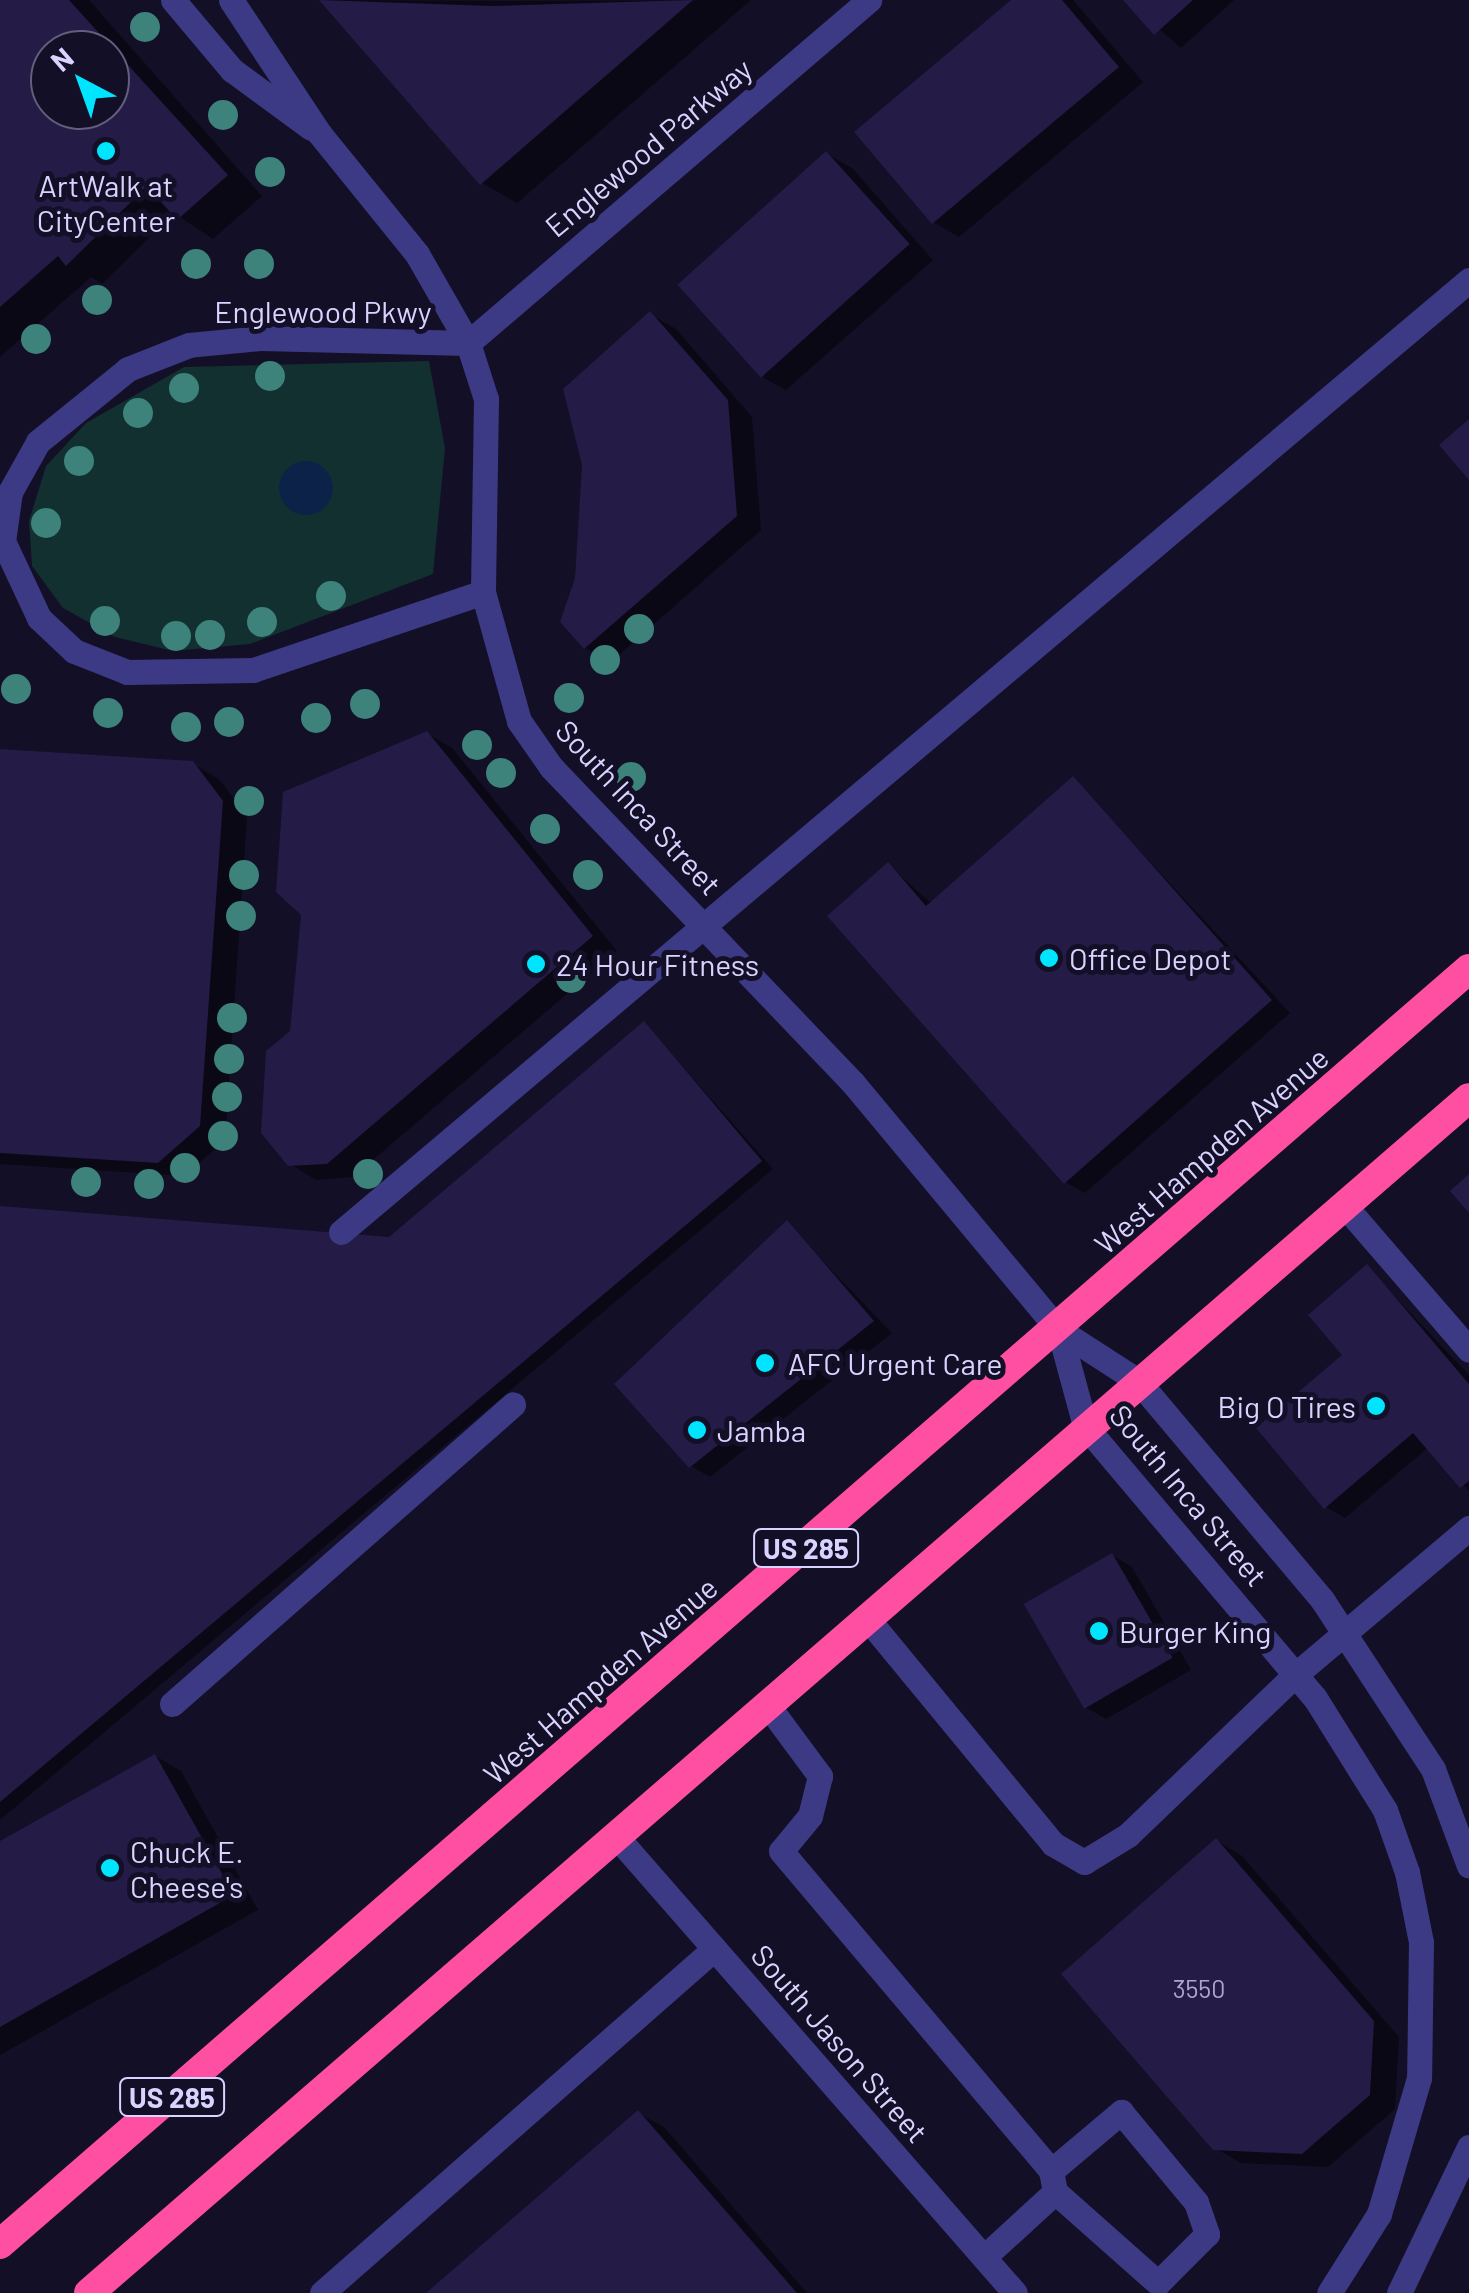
<!DOCTYPE html>
<style>
body{margin:0}
#map{position:relative;width:1469px;height:2293px;overflow:hidden;background:#130f26;font-family:Barlow,sans-serif}
div>[style]{position:absolute}
.green>*{inset:0;background:#12302f}
.water>*{inset:0;background:#0c2248}
.round{border-radius:50%}
.shadow>*{inset:0;background:#0007}
.building>*{inset:0;background:#241b47;transform-origin:0 0}
.minor>*{height:25px;margin:-12.5px;padding:0 12.5px;transform-origin:12.5px;border-radius:12.5px;background:#3d3a85}
.highway>*{height:30px;margin:-15px;padding:0 15px;transform-origin:15px;border-radius:15px;background:#ff4fa3}
.trees>*{width:30px;height:30px;margin:-15px;border-radius:50%;background:#3d827b}
.dots>*{width:28px;height:28px;translate:-50% -50%;box-sizing:border-box;border:5px solid #130f26;border-radius:50%}
span{translate:-50% -50%;white-space:nowrap;text-align:center;line-height:1.15;-webkit-text-stroke:10px #130f26;paint-order:stroke}
.number-label{font-size:25px;color:#aca6d1}
.number-label span{-webkit-text-stroke-width:0}
.shield-label span{padding:2px 8px;background:#130f26;border:2px solid;border-radius:8px;-webkit-text-stroke-width:0}
.shield-label{font-size:28px;color:#d9d4ff;font-weight:700}
.street-label{font-size:30px;color:#d9d4ff}
.poi-label{font-size:30px;color:#d9d4ff}
.left{translate:0 -50%;text-align:left}
.right{translate:-100% -50%;text-align:right}
.north{position:absolute;left:30px;top:30px;width:100px;height:100px;box-sizing:border-box;background:#130f26;border:2px solid #625e7d;border-radius:50%;rotate:319deg;font-size:28px;font-weight:700;line-height:40px;text-align:center;color:#d9d4ff}
.north::after{content:'';display:block;margin:auto;width:35px;height:45px;background:#00e5ff;clip-path:polygon(50% 0,100% 100%,50% 72%,0 100%)}
</style>
<div id="map">
<div class="green">
<div style="clip-path:polygon(429px 361px,445px 448px,433px 574px,250px 644px,173px 651px,115px 637px,63px 608px,32px 566px,29px 521px,46px 466px,86px 423px,184px 367px)"></div>
</div>
<div class="water">
<div class="round" style="left:279px;top:461px;width:54px;height:54px"></div>
</div>
<div class="shadow">
<div style="clip-path:polygon(evenodd,0 0,89px 0,262px 196px,213px 239px,174px 213px,102px 284px,91px 277px,0 357px,0 0,50px 50px,110px 50px,110px 110px,50px 110px,50px 50px)"></div>
<div style="clip-path:polygon(323px 0,502px 1px,751px 0,517px 203px,482px 183px)"></div>
<div style="clip-path:polygon(1015px 0,1073px 0,1143px 82px,959px 237px,933px 222px)"></div>
<div style="clip-path:polygon(1126px 0,1234px 0,1181px 48px)"></div>
<div style="clip-path:polygon(827px 154px,852px 168px,933px 260px,786px 390px,760px 376px)"></div>
<div style="clip-path:polygon(650px 314px,676px 329px,752px 417px,761px 530px,611px 662px,585px 648px)"></div>
<div style="clip-path:polygon(426px 733px,452px 748px,617px 951px,353px 1177px,316px 1180px,290px 1164px,293px 1032px)"></div>
<div style="clip-path:polygon(0 751px,193px 764px,219px 779px,247px 817px,225px 1140px,185px 1176px,0 1164px)"></div>
<div style="clip-path:polygon(1073px 779px,1290px 1013px,1085px 1193px,1065px 1182px,888px 865px,932px 904px)"></div>
<div style="clip-path:polygon(645px 1024px,773px 1169px,0 1820px,0 1209px,390px 1240px)"></div>
<div style="clip-path:polygon(787px 1224px,892px 1333px,710px 1477px,691px 1466px)"></div>
<div style="clip-path:polygon(1367px 1267px,1469px 1375px,1469px 1491px,1429px 1447px,1345px 1518px,1326px 1507px)"></div>
<div style="clip-path:polygon(1112px 1555px,1132px 1567px,1191px 1670px,1106px 1719px,1087px 1708px)"></div>
<div style="clip-path:polygon(155px 1756px,181px 1771px,258px 1910px,0 2055px,0 1843px)"></div>
<div style="clip-path:polygon(1217px 1841px,1242px 1856px,1399px 2037px,1395px 2109px,1328px 2167px,1241px 2163px,1215px 2148px)"></div>
<div style="clip-path:polygon(638px 2113px,664px 2127px,807px 2293px,430px 2293px)"></div>
</div>
<div class="building">
<div style="clip-path:polygon(evenodd,0 0,69px 0,228px 175px,177px 220px,147px 186px,66px 266px,58px 256px,0 307px,0 0,50px 50px,110px 50px,110px 110px,50px 110px,50px 50px)"></div>
<div style="clip-path:polygon(319px 0,492px 6px,693px 0,480px 185px)"></div>
<div style="clip-path:polygon(1011px 0,1062px 0,1119px 67px,932px 224px,854px 132px)"></div>
<div style="clip-path:polygon(1123px 0,1193px 0,1154px 35px)"></div>
<div style="left:826px;top:151px;width:125px;height:200px;rotate:48deg"></div>
<div style="clip-path:polygon(650px 311px,728px 400px,737px 516px,584px 649px,560px 622px,575px 578px,582px 465px,563px 389px)"></div>
<div style="clip-path:polygon(1469px 419px,1469px 480px,1439px 445px)"></div>
<div style="clip-path:polygon(427px 731px,593px 936px,327px 1164px,288px 1166px,261px 1133px,266px 1051px,290px 1031px,301px 915px,276px 892px,283px 792px)"></div>
<div style="clip-path:polygon(0 749px,193px 761px,223px 801px,200px 1126px,158px 1163px,0 1153px)"></div>
<div style="clip-path:polygon(1073px 776px,1272px 1000px,1064px 1184px,827px 916px,888px 862px,926px 906px)"></div>
<div style="clip-path:polygon(644px 1021px,762px 1161px,0 1802px,0 1206px,389px 1237px)"></div>
<div style="clip-path:polygon(1469px 1174px,1469px 1213px,1450px 1191px)"></div>
<div style="clip-path:polygon(787px 1220px,874px 1321px,689px 1468px,614px 1384px)"></div>
<div style="clip-path:polygon(1367px 1264px,1469px 1384px,1469px 1481px,1460px 1488px,1413px 1433px,1324px 1509px,1256px 1428px,1342px 1355px,1308px 1315px)"></div>
<div style="left:1112px;top:1553px;width:121px;height:102px;rotate:60deg"></div>
<div style="clip-path:polygon(155px 1754px,234px 1895px,0 2027px,0 1841px)"></div>
<div style="clip-path:polygon(1216px 1838px,1374px 2021px,1370px 2095px,1302px 2154px,1213px 2150px,1061px 1974px)"></div>
<div style="clip-path:polygon(638px 2110px,797px 2293px,426px 2293px)"></div>
</div>
<div class="minor">
<div style="left:173px;top:0;width:92px;rotate:49.9deg"></div>
<div style="left:232px;top:70px;width:98px;rotate:36.3deg"></div>
<div style="left:231px;top:0;width:159px;rotate:56.5deg"></div>
<div style="left:319px;top:133px;width:156px;rotate:51deg"></div>
<div style="left:417px;top:254px;width:103px;rotate:60.2deg"></div>
<div style="left:468px;top:343px;width:59px;rotate:72.2deg"></div>
<div style="left:486px;top:399px;width:193px;rotate:90.9deg"></div>
<div style="left:483px;top:592px;width:134px;rotate:74.4deg"></div>
<div style="left:519px;top:721px;width:56px;rotate:55.2deg"></div>
<div style="left:551px;top:767px;width:437px;rotate:46.3deg"></div>
<div style="left:853px;top:1083px;width:322px;rotate:50.2deg"></div>
<div style="left:1059px;top:1330px;width:94px;rotate:32.8deg"></div>
<div style="left:1138px;top:1381px;width:287px;rotate:49.9deg"></div>
<div style="left:1323px;top:1601px;width:201px;rotate:56.8deg"></div>
<div style="left:1433px;top:1769px;width:103px;rotate:69.6deg"></div>
<div style="left:468px;top:343px;width:208px;rotate:-178.6deg"></div>
<div style="left:260px;top:338px;width:71px;rotate:174.4deg"></div>
<div style="left:189px;top:345px;width:66px;rotate:158.5deg"></div>
<div style="left:128px;top:369px;width:116px;rotate:141deg"></div>
<div style="left:38px;top:442px;width:57px;rotate:119.2deg"></div>
<div style="left:10px;top:492px;width:49px;rotate:98.1deg"></div>
<div style="left:3px;top:541px;width:85px;rotate:64.9deg"></div>
<div style="left:39px;top:618px;width:48px;rotate:43.3deg"></div>
<div style="left:74px;top:651px;width:57px;rotate:21.6deg"></div>
<div style="left:127px;top:672px;width:126px;rotate:-0.9deg"></div>
<div style="left:253px;top:670px;width:243px;rotate:-18.7deg"></div>
<div style="left:468px;top:343px;width:528px;rotate:-40.54deg"></div>
<div style="left:1344px;top:1205px;width:191px;rotate:49.2deg"></div>
<div style="left:341px;top:1232px;width:1476px;rotate:-40.16deg"></div>
<div style="left:1059px;top:1330px;width:99px;rotate:74.8deg"></div>
<div style="left:1085px;top:1426px;width:356px;rotate:49.8deg"></div>
<div style="left:1315px;top:1698px;width:132px;rotate:58deg"></div>
<div style="left:1385px;top:1810px;width:66px;rotate:70.5deg"></div>
<div style="left:1407px;top:1872px;width:71px;rotate:78.7deg"></div>
<div style="left:1421px;top:1942px;width:136px;rotate:90.8deg"></div>
<div style="left:1419px;top:2078px;width:142px;rotate:106.4deg"></div>
<div style="left:1379px;top:2214px;width:93px;rotate:122.3deg"></div>
<div style="left:866px;top:1617px;width:294px;rotate:50.5deg"></div>
<div style="left:1053px;top:1844px;width:36px;rotate:30deg"></div>
<div style="left:1084px;top:1862px;width:52px;rotate:-31.5deg"></div>
<div style="left:1128px;top:1835px;width:231px;rotate:-43.8deg"></div>
<div style="left:1295px;top:1675px;width:228px;rotate:-40.2deg"></div>
<div style="left:766px;top:1703px;width:91px;rotate:53.5deg"></div>
<div style="left:820px;top:1776px;width:41px;rotate:104deg"></div>
<div style="left:810px;top:1816px;width:45px;rotate:129.6deg"></div>
<div style="left:781px;top:1851px;width:419px;rotate:49.8deg"></div>
<div style="left:1051px;top:2171px;width:21px;rotate:79deg"></div>
<div style="left:1055px;top:2192px;width:96px;rotate:137.5deg"></div>
<div style="left:172px;top:1704px;width:454px;rotate:-41.3deg"></div>
<div style="left:615px;top:1835px;width:608px;rotate:48.87deg"></div>
<div style="left:1051px;top:2171px;width:92px;rotate:-40.1deg"></div>
<div style="left:1121px;top:2112px;width:117px;rotate:50.2deg"></div>
<div style="left:1196px;top:2202px;width:34px;rotate:71deg"></div>
<div style="left:1207px;top:2234px;width:69px;rotate:135deg"></div>
<div style="left:1158px;top:2283px;width:137px;rotate:-138.5deg"></div>
<div style="left:322px;top:2293px;width:522px;rotate:-41.27deg"></div>
<div style="left:1399px;top:2293px;width:162px;rotate:-64.4deg"></div>
</div>
<div class="highway">
<div style="left:0;top:2244px;width:1945px;rotate:-40.96deg"></div>
<div style="left:89px;top:2293px;width:1825px;rotate:-40.89deg"></div>
</div>
<div class="trees">
<div style="left:145px;top:27px"></div>
<div style="left:223px;top:115px"></div>
<div style="left:270px;top:172px"></div>
<div style="left:196px;top:264px"></div>
<div style="left:259px;top:264px"></div>
<div style="left:97px;top:300px"></div>
<div style="left:36px;top:339px"></div>
<div style="left:270px;top:376px"></div>
<div style="left:184px;top:388px"></div>
<div style="left:138px;top:413px"></div>
<div style="left:79px;top:461px"></div>
<div style="left:46px;top:523px"></div>
<div style="left:331px;top:596px"></div>
<div style="left:105px;top:621px"></div>
<div style="left:262px;top:622px"></div>
<div style="left:639px;top:629px"></div>
<div style="left:210px;top:635px"></div>
<div style="left:176px;top:636px"></div>
<div style="left:605px;top:660px"></div>
<div style="left:16px;top:689px"></div>
<div style="left:569px;top:698px"></div>
<div style="left:365px;top:704px"></div>
<div style="left:108px;top:713px"></div>
<div style="left:316px;top:718px"></div>
<div style="left:229px;top:722px"></div>
<div style="left:186px;top:727px"></div>
<div style="left:477px;top:745px"></div>
<div style="left:501px;top:773px"></div>
<div style="left:631px;top:777px"></div>
<div style="left:249px;top:801px"></div>
<div style="left:545px;top:829px"></div>
<div style="left:244px;top:875px"></div>
<div style="left:588px;top:875px"></div>
<div style="left:241px;top:916px"></div>
<div style="left:571px;top:978px"></div>
<div style="left:232px;top:1018px"></div>
<div style="left:229px;top:1059px"></div>
<div style="left:227px;top:1097px"></div>
<div style="left:223px;top:1136px"></div>
<div style="left:185px;top:1168px"></div>
<div style="left:368px;top:1174px"></div>
<div style="left:86px;top:1182px"></div>
<div style="left:149px;top:1184px"></div>
</div>
<div class="dots">
<div style="left:106px;top:151px;background:#00e5ff"></div>
<div style="left:1049px;top:958px;background:#00e5ff"></div>
<div style="left:536px;top:964px;background:#00e5ff"></div>
<div style="left:765px;top:1363px;background:#00e5ff"></div>
<div style="left:1376px;top:1406px;background:#00e5ff"></div>
<div style="left:697px;top:1430px;background:#00e5ff"></div>
<div style="left:1099px;top:1631px;background:#00e5ff"></div>
<div style="left:110px;top:1868px;background:#00e5ff"></div>
</div>
<div class="number-label">
<span style="left:1199px;top:1988px">3550</span>
</div>
<div class="shield-label">
<span style="left:806px;top:1548px">US 285</span>
<span style="left:172px;top:2097px">US 285</span>
</div>
<div class="street-label">
<span style="left:648px;top:147px;rotate:-40deg">Englewood Parkway</span>
<span style="left:323px;top:311px">Englewood Pkwy</span>
<span style="left:639px;top:807px;rotate:47deg">South Inca Street</span>
<span style="left:1211px;top:1150px;rotate:-41deg">West Hampden Avenue</span>
<span style="left:1189px;top:1495px;rotate:50deg">South Inca Street</span>
<span style="left:600px;top:1680px;rotate:-41deg">West Hampden Avenue</span>
<span style="left:840px;top:2043px;rotate:49deg">South Jason Street</span>
</div>
<div class="poi-label">
<span style="left:106px;top:202px">ArtWalk at<br>CityCenter</span>
<span class="left" style="left:1069px;top:958px">Office Depot</span>
<span class="left" style="left:556px;top:964px">24 Hour Fitness</span>
<span class="left" style="left:788px;top:1363px">AFC Urgent Care</span>
<span class="right" style="left:1356px;top:1406px">Big O Tires</span>
<span class="left" style="left:717px;top:1430px">Jamba</span>
<span class="left" style="left:1119px;top:1631px">Burger King</span>
<span class="left" style="left:130px;top:1868px">Chuck E.<br>Cheese's</span>
</div>
<div class="north">N</div>
</div>
